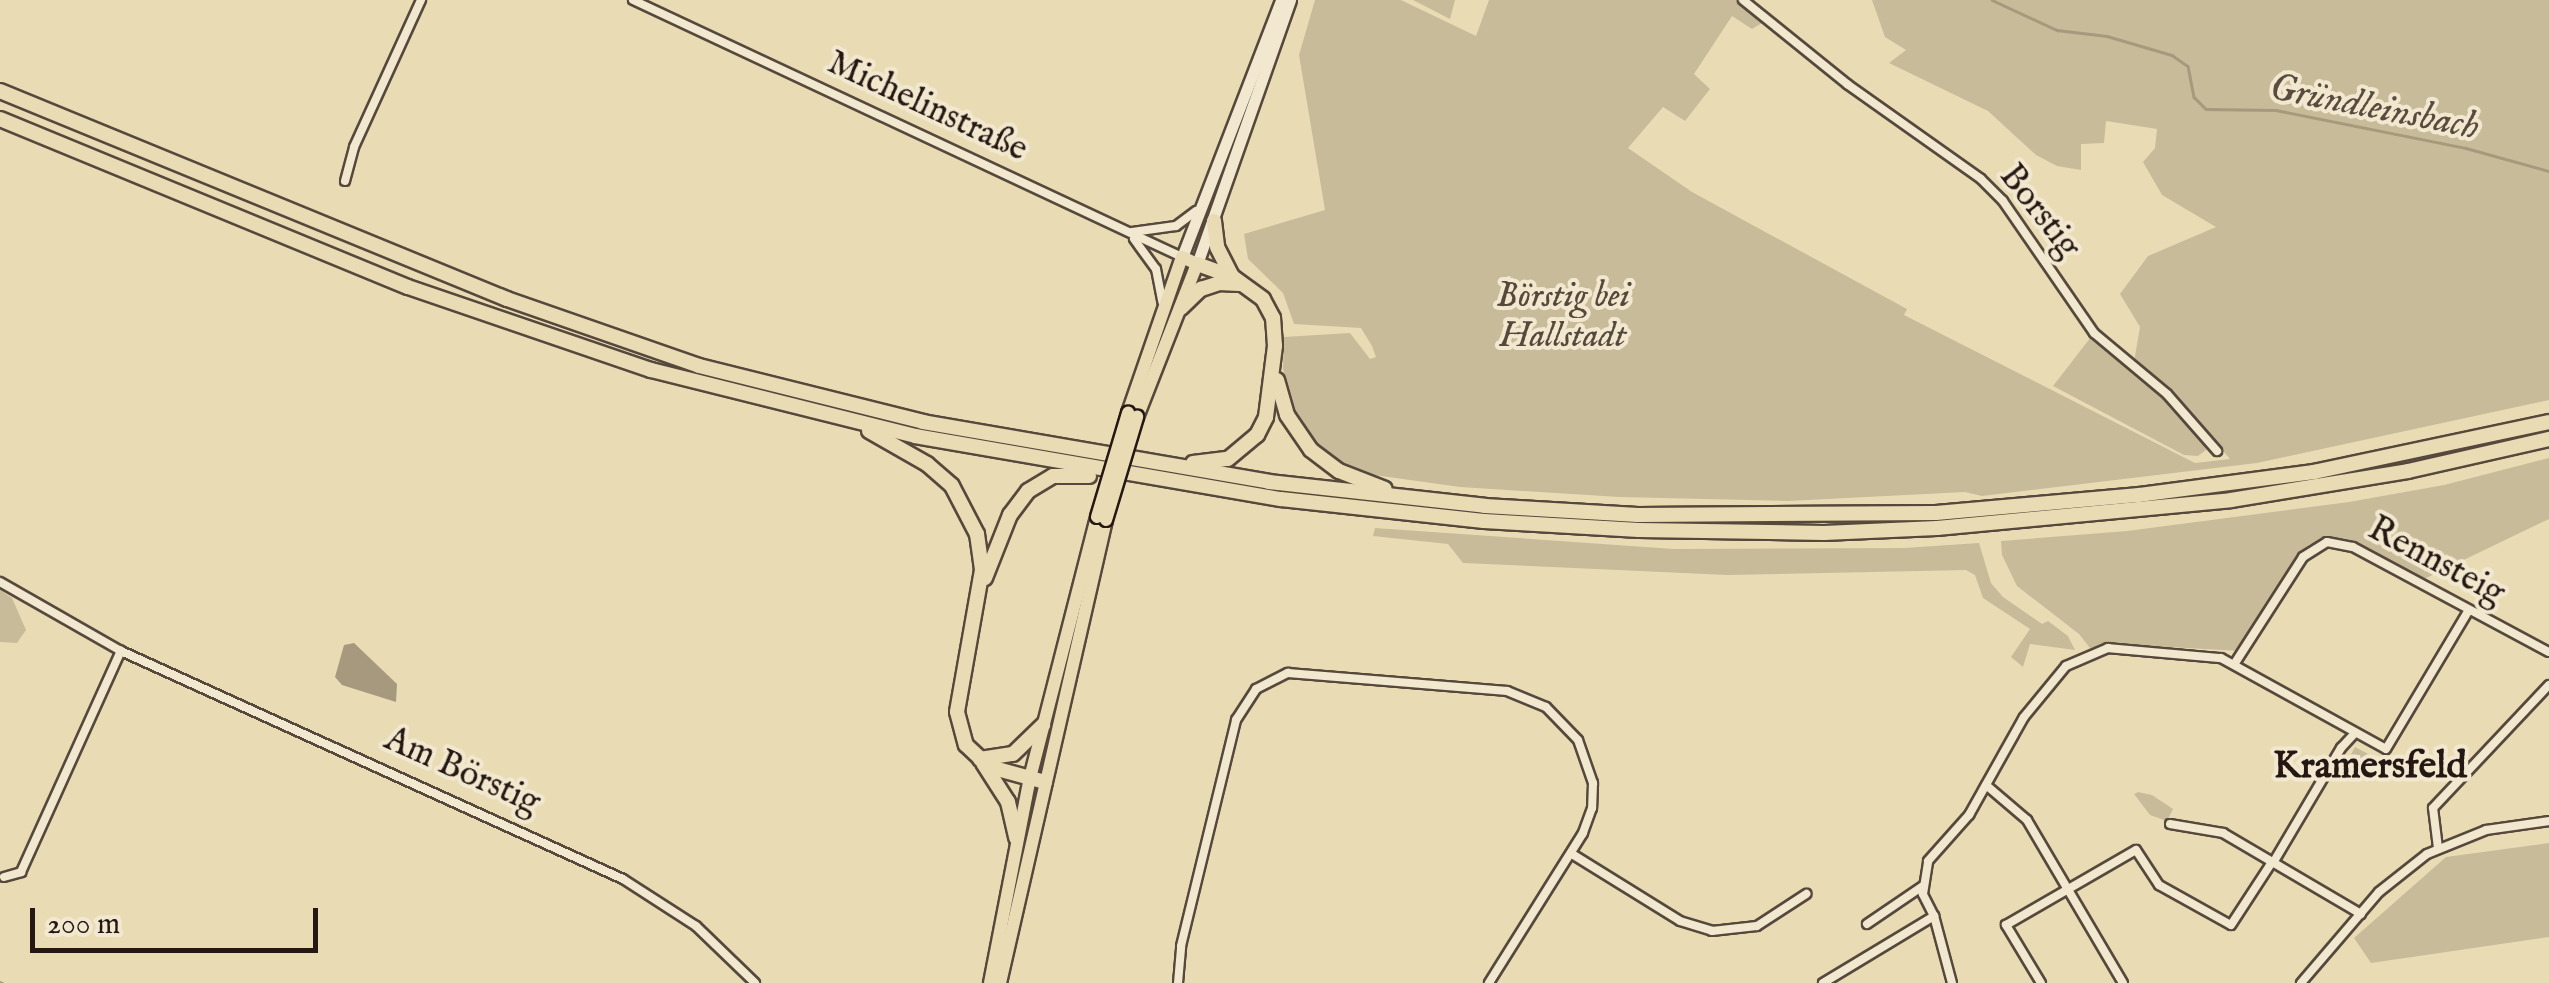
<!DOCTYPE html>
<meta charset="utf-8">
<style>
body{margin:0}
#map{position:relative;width:2549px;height:983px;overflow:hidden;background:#e9dcb5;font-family:"IM FELL English",serif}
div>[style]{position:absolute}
.green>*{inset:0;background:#c8bb99;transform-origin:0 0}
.water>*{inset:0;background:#a6997e}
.stream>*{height:2.5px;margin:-1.25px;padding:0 1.25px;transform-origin:1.25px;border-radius:1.25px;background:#a6997e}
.roads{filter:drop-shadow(2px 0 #56493c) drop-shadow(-2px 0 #56493c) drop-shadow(0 2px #56493c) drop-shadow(0 -2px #56493c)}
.street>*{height:8px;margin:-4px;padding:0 4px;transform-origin:4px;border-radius:4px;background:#f1e8cf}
.secondary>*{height:11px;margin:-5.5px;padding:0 5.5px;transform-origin:5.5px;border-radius:5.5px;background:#f1e8cf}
.primary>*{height:12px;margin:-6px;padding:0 6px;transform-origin:6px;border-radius:6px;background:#e9dcb5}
.highway>*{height:14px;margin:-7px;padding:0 7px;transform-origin:7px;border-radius:7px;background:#e9dcb5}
.bridges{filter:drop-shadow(2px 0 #251813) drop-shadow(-2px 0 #251813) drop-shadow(0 2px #251813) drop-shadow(0 -2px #251813)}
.primary-bridge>*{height:12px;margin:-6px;padding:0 6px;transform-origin:6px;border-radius:6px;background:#e9dcb5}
span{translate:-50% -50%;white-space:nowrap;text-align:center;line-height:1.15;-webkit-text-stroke:8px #f1e8cf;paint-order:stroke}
.street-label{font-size:35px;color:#251813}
.park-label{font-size:35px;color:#56493b;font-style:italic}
.water-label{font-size:38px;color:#594c3e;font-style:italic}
.neighbourhood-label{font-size:38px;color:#251813;font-weight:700}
.scale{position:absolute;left:30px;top:908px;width:288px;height:45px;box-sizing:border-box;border:5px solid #251813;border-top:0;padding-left:12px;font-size:30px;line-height:35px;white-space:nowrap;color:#251813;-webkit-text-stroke:8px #f1e8cf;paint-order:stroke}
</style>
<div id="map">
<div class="green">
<div style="clip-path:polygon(1315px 0,1401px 0,1476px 36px,1489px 0,1737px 0,1762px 23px,1752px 29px,1732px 16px,1694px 74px,1710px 89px,1685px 121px,1663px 107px,1628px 148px,1692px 192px,1907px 309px,1904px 315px,2195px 463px,2230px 459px,2178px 399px,2134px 362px,2140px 327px,2120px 294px,2148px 256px,2216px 227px,2162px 195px,2143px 162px,2155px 148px,2157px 129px,2106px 121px,2104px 143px,2081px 144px,2081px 170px,2057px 166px,2036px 155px,1988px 111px,1889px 63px,1906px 50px,1885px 37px,1872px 0,2549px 0,2549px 400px,2257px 463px,1982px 496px,1965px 492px,1788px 501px,1619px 497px,1460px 487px,1367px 474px,1327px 454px,1306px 431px,1294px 411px,1283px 369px,1284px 337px,1350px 333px,1370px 359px,1376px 357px,1372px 346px,1361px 328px,1294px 324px,1283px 293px,1248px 259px,1244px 234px,1325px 210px,1299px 55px)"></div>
<div style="clip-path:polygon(1413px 0,1455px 0,1450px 19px)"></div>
<div style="clip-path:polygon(2091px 337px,2166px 397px,2204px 439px,2206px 450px,2198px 456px,2184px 455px,2053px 386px)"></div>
<div style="clip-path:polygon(2549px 458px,2549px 519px,2422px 580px,2343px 539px,2310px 544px,2298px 555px,2240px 651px,2115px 644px,2090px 648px,2079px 634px,2017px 586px,2002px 555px,2001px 541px,2127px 531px,2349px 502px,2444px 485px)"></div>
<div style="clip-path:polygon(1375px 528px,1674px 549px,1904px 548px,1979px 543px,1991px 583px,2003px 597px,2042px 624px,2048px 621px,2068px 636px,2075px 650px,2030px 644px,2023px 667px,2011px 657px,2030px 629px,1983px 598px,1975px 575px,1966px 570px,1727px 575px,1463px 563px,1448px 544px,1373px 536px)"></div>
<div style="clip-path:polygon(0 590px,12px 598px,26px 630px,17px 643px,0 642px)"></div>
<div style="left:2355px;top:747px;width:30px;height:24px;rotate:28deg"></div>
<div style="clip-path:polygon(2138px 792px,2152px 795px,2173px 809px,2167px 821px,2150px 815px,2134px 794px)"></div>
<div style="clip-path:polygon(2549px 843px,2549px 937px,2371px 963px,2354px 938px,2446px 857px)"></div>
</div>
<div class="water">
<div style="clip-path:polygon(354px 643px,397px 684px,396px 702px,342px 685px,335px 677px,344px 645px)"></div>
</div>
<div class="stream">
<div style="left:1992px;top:0;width:72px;rotate:24.8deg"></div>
<div style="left:2057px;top:30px;width:50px;rotate:6.8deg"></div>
<div style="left:2107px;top:36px;width:68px;rotate:16.3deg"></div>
<div style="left:2172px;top:55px;width:19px;rotate:35deg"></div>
<div style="left:2188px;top:66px;width:32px;rotate:79deg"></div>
<div style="left:2194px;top:97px;width:17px;rotate:45deg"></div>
<div style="left:2206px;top:109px;width:70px;rotate:0.8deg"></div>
<div style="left:2276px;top:110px;width:194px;rotate:11.3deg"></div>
<div style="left:2466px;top:148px;width:86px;rotate:15.5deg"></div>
<div style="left:0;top:982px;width:2px;rotate:27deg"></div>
</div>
<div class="roads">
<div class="street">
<div style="left:633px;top:0;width:606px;rotate:25.09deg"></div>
<div style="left:1743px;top:0;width:134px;rotate:38.9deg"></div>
<div style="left:1847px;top:84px;width:164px;rotate:35.3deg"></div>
<div style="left:1981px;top:179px;width:31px;rotate:45deg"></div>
<div style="left:2003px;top:201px;width:160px;rotate:55.4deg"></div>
<div style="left:2094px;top:333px;width:95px;rotate:39.9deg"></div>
<div style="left:2167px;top:394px;width:76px;rotate:48.7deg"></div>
<div style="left:345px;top:181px;width:35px;rotate:-75deg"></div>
<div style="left:354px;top:147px;width:162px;rotate:-65.5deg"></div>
<div style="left:1132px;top:232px;width:44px;rotate:-7.8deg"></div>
<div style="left:1176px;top:226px;width:25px;rotate:-37deg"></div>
<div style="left:1134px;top:239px;width:37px;rotate:54deg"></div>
<div style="left:1156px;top:269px;width:33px;rotate:79deg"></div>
<div style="left:0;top:582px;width:139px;rotate:29.7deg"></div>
<div style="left:121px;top:651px;width:551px;rotate:24.43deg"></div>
<div style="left:623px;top:879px;width:87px;rotate:32.8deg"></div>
<div style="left:696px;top:926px;width:82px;rotate:44deg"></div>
<div style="left:2235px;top:663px;width:126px;rotate:-57.3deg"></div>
<div style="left:2303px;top:557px;width:28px;rotate:-32deg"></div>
<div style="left:2327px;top:542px;width:26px;rotate:11deg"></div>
<div style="left:2353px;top:547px;width:222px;rotate:28.2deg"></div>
<div style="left:1986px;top:785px;width:54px;rotate:40.5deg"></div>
<div style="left:2027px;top:820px;width:189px;rotate:59.5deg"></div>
<div style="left:2170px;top:824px;width:54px;rotate:9.6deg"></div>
<div style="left:2223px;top:833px;width:160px;rotate:30.4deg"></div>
<div style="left:2438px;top:848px;width:40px;rotate:-97.1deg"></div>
<div style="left:2433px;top:808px;width:169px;rotate:-46.7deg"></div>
<div style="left:1572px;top:854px;width:127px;rotate:31.8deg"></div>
<div style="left:1680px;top:921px;width:34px;rotate:17deg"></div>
<div style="left:1712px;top:931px;width:45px;rotate:-6.3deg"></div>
<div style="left:1757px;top:926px;width:59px;rotate:-33.1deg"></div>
<div style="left:2273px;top:863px;width:134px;rotate:-59.4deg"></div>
<div style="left:2341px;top:748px;width:19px;rotate:-47deg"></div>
<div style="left:4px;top:877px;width:18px;rotate:-16deg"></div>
<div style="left:21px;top:872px;width:243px;rotate:-65.7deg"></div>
<div style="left:1867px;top:924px;width:68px;rotate:-34.2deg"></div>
<div style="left:1178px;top:983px;width:37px;rotate:-85deg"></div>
<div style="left:1181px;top:946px;width:233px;rotate:-76.3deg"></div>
<div style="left:1236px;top:720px;width:37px;rotate:-57deg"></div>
<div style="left:1256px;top:689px;width:36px;rotate:-27deg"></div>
<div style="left:1288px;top:673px;width:220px;rotate:4.7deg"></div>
<div style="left:1507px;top:691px;width:42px;rotate:22.3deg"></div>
<div style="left:1546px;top:707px;width:46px;rotate:45.9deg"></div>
<div style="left:1578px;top:740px;width:46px;rotate:70.8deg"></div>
<div style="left:1593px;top:783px;width:25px;rotate:92deg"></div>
<div style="left:1592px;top:808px;width:27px;rotate:110deg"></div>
<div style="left:1583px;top:833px;width:177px;rotate:122.1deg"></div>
<div style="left:1823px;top:983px;width:130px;rotate:-31.1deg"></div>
<div style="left:1952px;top:983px;width:69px;rotate:-105deg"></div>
<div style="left:1934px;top:916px;width:25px;rotate:-117deg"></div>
<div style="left:1923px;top:894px;width:33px;rotate:-81deg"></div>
<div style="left:1928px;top:861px;width:62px;rotate:-48.3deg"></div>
<div style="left:1969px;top:815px;width:112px;rotate:-60.7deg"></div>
<div style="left:2024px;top:717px;width:66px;rotate:-50.5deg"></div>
<div style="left:2066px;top:666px;width:46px;rotate:-23.2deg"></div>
<div style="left:2108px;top:648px;width:113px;rotate:5.1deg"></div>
<div style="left:2221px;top:658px;width:188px;rotate:28.9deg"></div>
<div style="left:2386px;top:749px;width:162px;rotate:-59.2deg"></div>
<div style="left:2041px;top:983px;width:68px;rotate:-121.1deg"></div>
<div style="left:2006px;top:925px;width:150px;rotate:-30deg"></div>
<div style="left:2136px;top:850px;width:42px;rotate:56.7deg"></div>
<div style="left:2159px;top:885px;width:82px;rotate:29.1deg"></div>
<div style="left:2231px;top:925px;width:75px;rotate:-56.9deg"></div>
<div style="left:2301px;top:983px;width:120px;rotate:-49.4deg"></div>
<div style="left:2379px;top:892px;width:61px;rotate:-38.4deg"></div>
<div style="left:2427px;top:854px;width:64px;rotate:-22.1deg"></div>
<div style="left:2486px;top:830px;width:64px;rotate:-8.1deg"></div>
</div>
<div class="secondary">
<div style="left:1182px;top:257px;width:275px;rotate:-68.9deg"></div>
<div style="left:1197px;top:264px;width:280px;rotate:-70.6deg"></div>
</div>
<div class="primary">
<div style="left:1128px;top:413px;width:165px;rotate:-70.9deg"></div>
<div style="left:1182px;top:257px;width:17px;rotate:25deg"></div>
<div style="left:1197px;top:264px;width:164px;rotate:111.4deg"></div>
<div style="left:990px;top:983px;width:209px;rotate:-79deg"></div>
<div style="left:1030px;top:778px;width:269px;rotate:-75.6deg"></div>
<div style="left:1000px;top:983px;width:475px;rotate:-77.1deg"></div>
</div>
<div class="highway">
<div style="left:0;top:91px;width:548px;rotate:22.31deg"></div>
<div style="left:507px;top:299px;width:203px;rotate:19.2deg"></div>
<div style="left:699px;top:366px;width:231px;rotate:14deg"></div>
<div style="left:923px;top:422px;width:351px;rotate:9.8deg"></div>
<div style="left:1269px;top:482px;width:217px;rotate:6.3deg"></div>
<div style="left:1485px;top:506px;width:153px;rotate:3.4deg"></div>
<div style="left:1638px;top:515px;width:298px;rotate:-0.4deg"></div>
<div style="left:1936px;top:513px;width:204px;rotate:-5.1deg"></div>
<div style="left:2139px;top:495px;width:177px;rotate:-7.5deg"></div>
<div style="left:2314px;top:472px;width:240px;rotate:-12deg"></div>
<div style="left:0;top:119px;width:441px;rotate:22.4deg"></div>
<div style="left:408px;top:287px;width:257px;rotate:18.9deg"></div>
<div style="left:651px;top:370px;width:272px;rotate:14deg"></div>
<div style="left:915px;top:436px;width:371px;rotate:9.8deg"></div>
<div style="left:1281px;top:499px;width:204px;rotate:6.2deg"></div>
<div style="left:1484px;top:521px;width:155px;rotate:3.3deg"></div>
<div style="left:1639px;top:530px;width:185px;rotate:0.9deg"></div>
<div style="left:1824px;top:533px;width:113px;rotate:-2.5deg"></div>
<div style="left:1937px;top:528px;width:295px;rotate:-5.4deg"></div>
<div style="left:2231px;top:500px;width:179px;rotate:-9.3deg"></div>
<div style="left:2408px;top:471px;width:145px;rotate:-12.8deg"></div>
<div style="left:1214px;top:221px;width:26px;rotate:83deg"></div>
<div style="left:1217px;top:247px;width:34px;rotate:63deg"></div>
<div style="left:1181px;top:308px;width:28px;rotate:-44deg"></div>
<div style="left:1201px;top:289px;width:19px;rotate:-18deg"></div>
<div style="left:1219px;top:283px;width:20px;rotate:3deg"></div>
<div style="left:1277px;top:380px;width:36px;rotate:74deg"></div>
<div style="left:1287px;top:415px;width:42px;rotate:55.6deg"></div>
<div style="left:1311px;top:450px;width:35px;rotate:37deg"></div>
<div style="left:1339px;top:471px;width:49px;rotate:21.4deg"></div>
<div style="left:869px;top:431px;width:67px;rotate:29.6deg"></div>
<div style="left:927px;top:464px;width:33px;rotate:41deg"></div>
<div style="left:952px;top:486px;width:54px;rotate:62.5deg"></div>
<div style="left:977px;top:534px;width:36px;rotate:82deg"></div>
<div style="left:982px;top:570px;width:144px;rotate:100deg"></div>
<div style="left:957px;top:712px;width:34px;rotate:75deg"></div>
<div style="left:966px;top:745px;width:33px;rotate:43deg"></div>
<div style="left:990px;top:767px;width:57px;rotate:15.3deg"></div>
<div style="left:1193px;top:463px;width:35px;rotate:-7deg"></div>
<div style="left:1228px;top:459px;width:38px;rotate:-40deg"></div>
<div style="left:1257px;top:435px;width:20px;rotate:-63deg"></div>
<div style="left:1266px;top:417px;width:72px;rotate:-82.8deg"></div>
<div style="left:1275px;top:346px;width:28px;rotate:-94deg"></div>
<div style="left:1273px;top:318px;width:21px;rotate:-118deg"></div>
<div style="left:1263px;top:299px;width:37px;rotate:-144deg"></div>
<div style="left:1233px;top:277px;width:38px;rotate:-160deg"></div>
<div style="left:985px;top:578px;width:68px;rotate:-68.4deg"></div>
<div style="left:1010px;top:515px;width:30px;rotate:-53deg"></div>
<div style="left:1028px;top:491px;width:29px;rotate:-31deg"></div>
<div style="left:1053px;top:476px;width:36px"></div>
<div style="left:980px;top:759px;width:33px;rotate:-9deg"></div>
<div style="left:1013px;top:754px;width:42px;rotate:-44deg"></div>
<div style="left:983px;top:763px;width:46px;rotate:57.3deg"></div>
<div style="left:1008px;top:802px;width:37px;rotate:77deg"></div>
</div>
</div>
<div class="bridges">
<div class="primary-bridge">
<div style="left:1097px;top:517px;width:109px;rotate:-73.4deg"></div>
<div style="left:1106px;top:520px;width:108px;rotate:-73.2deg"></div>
</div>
</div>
<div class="street-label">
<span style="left:927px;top:107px;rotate:25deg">Michelinstraße</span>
<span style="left:2039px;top:212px;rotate:52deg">Borstig</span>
<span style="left:2436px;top:562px;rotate:28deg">Rennsteig</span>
<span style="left:462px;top:772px;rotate:24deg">Am Börstig</span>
</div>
<div class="park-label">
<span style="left:1563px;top:317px">Börstig bei<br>Hallstadt</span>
</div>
<div class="water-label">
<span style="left:2374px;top:109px;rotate:11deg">Gründleinsbach</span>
</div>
<div class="neighbourhood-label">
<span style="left:2370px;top:768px">Kramersfeld</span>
</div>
<div class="scale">200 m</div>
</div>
